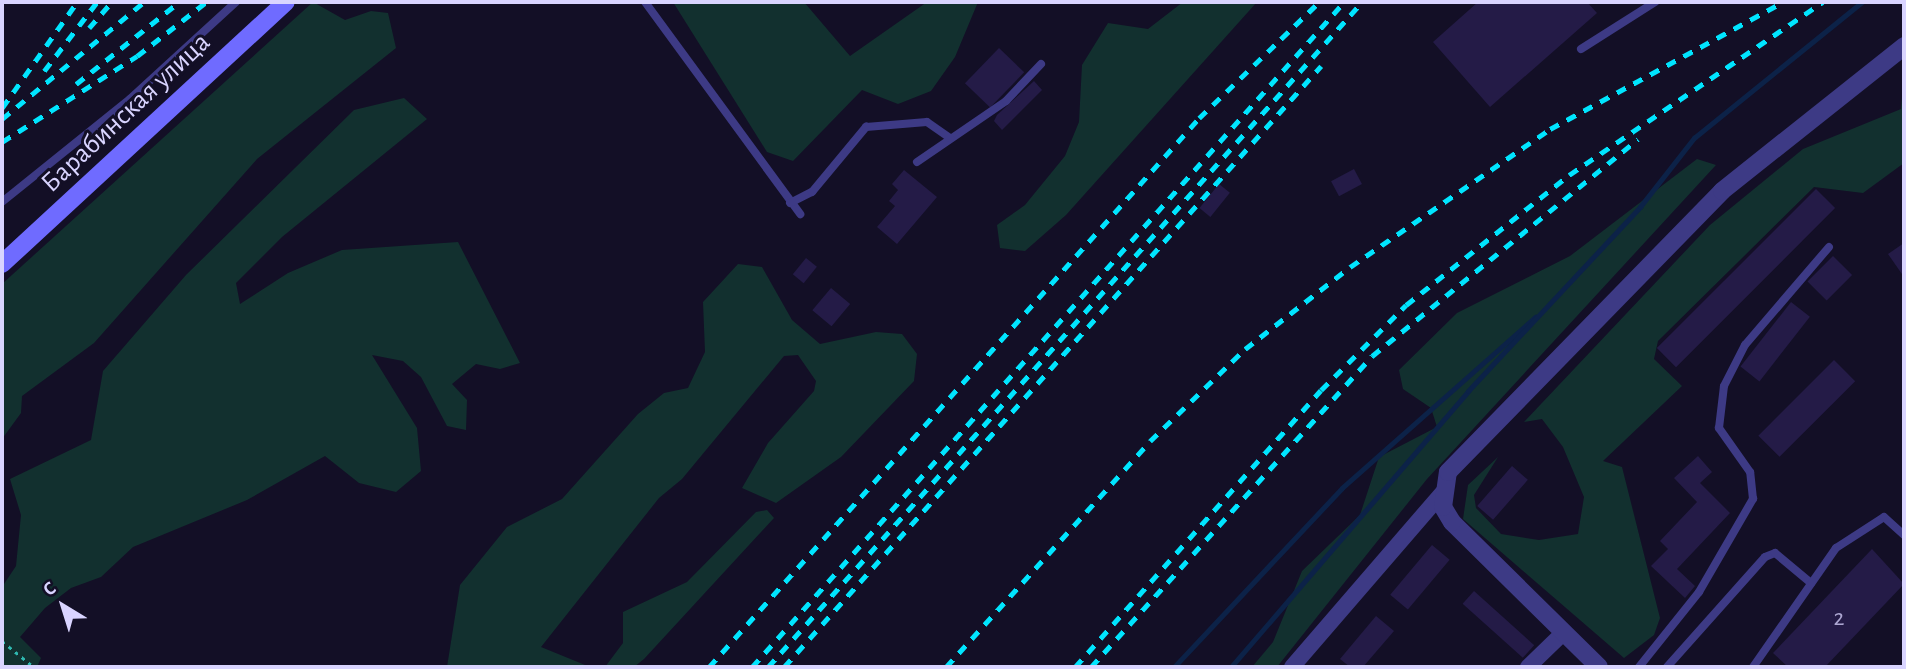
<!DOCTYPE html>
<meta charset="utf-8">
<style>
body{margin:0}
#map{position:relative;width:1906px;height:669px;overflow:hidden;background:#130f26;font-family:"Alegreya Sans",sans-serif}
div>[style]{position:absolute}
.green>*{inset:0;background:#12302f}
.stream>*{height:4.5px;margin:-2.25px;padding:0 2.25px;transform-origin:2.25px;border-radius:2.25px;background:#0c2248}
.building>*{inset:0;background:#241b47;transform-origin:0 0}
.path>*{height:2.5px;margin-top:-1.25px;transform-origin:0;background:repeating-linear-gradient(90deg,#2fb8b0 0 3.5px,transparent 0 8.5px)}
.service>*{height:8px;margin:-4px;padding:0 4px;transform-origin:4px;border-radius:4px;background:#3d3a85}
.minor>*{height:16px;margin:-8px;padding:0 8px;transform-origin:8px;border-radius:8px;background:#3d3a85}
.tertiary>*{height:18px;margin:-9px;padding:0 9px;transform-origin:9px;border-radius:9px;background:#3d3a85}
.secondary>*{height:18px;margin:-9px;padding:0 9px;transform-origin:9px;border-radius:9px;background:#6f6bff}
.rail>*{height:4.5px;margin-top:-2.25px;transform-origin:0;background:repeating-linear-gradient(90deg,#00e5ff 0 10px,transparent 0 19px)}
span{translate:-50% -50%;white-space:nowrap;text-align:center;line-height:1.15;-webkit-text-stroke:6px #130f26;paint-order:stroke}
.number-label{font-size:24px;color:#aca6d1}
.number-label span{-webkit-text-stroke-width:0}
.street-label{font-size:28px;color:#d9d4ff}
.frame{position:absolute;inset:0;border:4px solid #d9d4ff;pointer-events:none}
.north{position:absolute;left:28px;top:571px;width:70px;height:70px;-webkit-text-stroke:5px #130f26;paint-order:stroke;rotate:322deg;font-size:19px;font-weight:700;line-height:28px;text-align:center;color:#d9d4ff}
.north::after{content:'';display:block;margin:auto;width:24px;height:32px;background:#d9d4ff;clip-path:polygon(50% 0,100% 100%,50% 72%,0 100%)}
</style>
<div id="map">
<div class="green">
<div style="clip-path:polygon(313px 2px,345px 20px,371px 11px,388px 13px,396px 48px,257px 159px,94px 343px,22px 396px,21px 413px,2px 439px,2px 284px)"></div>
<div style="clip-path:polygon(673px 2px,804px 2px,850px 56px,927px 2px,978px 2px,955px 57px,931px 91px,898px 104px,862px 90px,793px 161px,767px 152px)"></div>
<div style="clip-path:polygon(1183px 2px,1257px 2px,1066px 215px,1025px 251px,1000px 248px,997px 225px,1025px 205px,1065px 156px,1079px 122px,1082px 65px,1108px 23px,1148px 29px)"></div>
<div style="clip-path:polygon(1904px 72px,1904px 163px,1863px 193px,1814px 187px,1658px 341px,1654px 359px,1682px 386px,1603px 461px,1622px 467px,1660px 618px,1654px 635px,1624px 658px,1463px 519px,1468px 485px,1498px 457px,1474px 495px,1476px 508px,1501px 534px,1539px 540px,1578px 534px,1584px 497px,1563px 447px,1542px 419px,1524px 422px,1710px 225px,1803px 149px,1901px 109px)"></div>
<div style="clip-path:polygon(404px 98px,427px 119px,282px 237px,236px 283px,240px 304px,288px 273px,342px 250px,458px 242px,520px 363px,500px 369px,476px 364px,452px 384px,467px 400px,466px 430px,447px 426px,421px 377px,403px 361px,372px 355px,417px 428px,421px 471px,396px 492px,359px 483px,325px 456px,247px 500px,133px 547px,101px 577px,71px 588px,45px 608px,20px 637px,41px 658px,37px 667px,2px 667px,2px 587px,16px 566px,21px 515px,10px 479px,91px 440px,103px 371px,186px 275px,354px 110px)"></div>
<div style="clip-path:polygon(1697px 159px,1716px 165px,1427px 479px,1277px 667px,1252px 667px,1273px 642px,1302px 571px,1360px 515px,1379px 457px,1437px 427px,1431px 408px,1403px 389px,1399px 370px,1457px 313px,1570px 256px)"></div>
<div style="clip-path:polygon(738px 264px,762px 267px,792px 320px,820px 344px,876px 332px,902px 334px,917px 354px,914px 381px,841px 457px,776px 503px,742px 488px,768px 443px,814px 391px,816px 381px,798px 355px,784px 356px,682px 479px,659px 498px,541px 647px,590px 667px,447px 667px,460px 585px,507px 527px,562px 499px,638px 414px,664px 393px,688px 388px,705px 352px,703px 302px)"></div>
<div style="clip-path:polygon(767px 510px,774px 518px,644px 659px,634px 667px,605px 667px,623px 643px,623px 612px,687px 582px,756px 512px)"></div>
</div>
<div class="stream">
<div style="left:1174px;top:667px;width:245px;rotate:-46.8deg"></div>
<div style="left:1342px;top:488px;width:258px;rotate:-41.5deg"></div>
<div style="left:1231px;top:667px;width:364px;rotate:-49.3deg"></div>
<div style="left:1468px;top:391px;width:252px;rotate:-46.9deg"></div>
<div style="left:1640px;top:207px;width:88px;rotate:-52deg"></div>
<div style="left:1694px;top:138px;width:216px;rotate:-39deg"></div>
</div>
<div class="building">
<div style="clip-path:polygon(1478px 2px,1587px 2px,1597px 13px,1490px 107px,1433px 42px)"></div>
<div style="left:999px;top:48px;width:35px;height:49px;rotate:44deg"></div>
<div style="clip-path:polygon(1034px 81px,1042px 90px,1002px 130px,994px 121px,997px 115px)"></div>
<div style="left:1354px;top:169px;width:17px;height:26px;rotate:62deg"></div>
<div style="clip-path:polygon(904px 170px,937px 197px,897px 244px,877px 227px,895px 206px,889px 201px,898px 190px,892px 184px)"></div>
<div style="left:1219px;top:184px;width:14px;height:31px;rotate:39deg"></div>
<div style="left:1816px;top:189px;width:27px;height:225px;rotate:45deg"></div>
<div style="clip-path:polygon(1904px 243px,1904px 277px,1888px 254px)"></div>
<div style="left:1833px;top:256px;width:27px;height:36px;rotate:45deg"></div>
<div style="left:806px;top:258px;width:14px;height:21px;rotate:39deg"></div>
<div style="left:831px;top:288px;width:25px;height:29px;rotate:40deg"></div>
<div style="left:1791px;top:302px;width:24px;height:82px;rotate:38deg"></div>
<div style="left:1834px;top:360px;width:30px;height:107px;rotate:45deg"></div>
<div style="clip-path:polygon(1698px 456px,1712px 472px,1700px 483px,1730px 513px,1677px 569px,1695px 586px,1685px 598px,1651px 566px,1668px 549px,1660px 541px,1697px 502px,1674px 478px)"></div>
<div style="left:1512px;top:466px;width:21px;height:53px;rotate:41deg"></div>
<div style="left:1432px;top:545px;width:23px;height:65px;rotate:40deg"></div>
<div style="clip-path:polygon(1872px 549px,1904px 584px,1825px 667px,1788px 667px,1773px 653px)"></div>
<div style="left:1474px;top:591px;width:81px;height:17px;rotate:42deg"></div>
<div style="clip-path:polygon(1376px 616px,1394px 631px,1363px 667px,1350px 667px,1340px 659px)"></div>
</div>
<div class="path">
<div style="left:2px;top:641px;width:41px;rotate:39.1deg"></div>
</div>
<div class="service">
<div style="left:645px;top:2px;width:263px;rotate:53.8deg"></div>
<div style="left:1581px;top:49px;width:88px;rotate:-32.4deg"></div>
<div style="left:917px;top:162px;width:108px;rotate:-34.4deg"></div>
<div style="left:1006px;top:101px;width:51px;rotate:-46.6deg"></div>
<div style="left:2px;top:202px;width:164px;rotate:-38.8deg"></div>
<div style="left:130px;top:99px;width:144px;rotate:-42.5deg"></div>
<div style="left:790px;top:203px;width:25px;rotate:-27deg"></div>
<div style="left:812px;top:192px;width:85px;rotate:-50.3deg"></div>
<div style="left:866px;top:127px;width:61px;rotate:-4.7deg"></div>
<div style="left:927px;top:122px;width:28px;rotate:35deg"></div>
<div style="left:1639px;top:667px;width:96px;rotate:-51.3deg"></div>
<div style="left:1699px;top:592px;width:108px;rotate:-59.9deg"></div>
<div style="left:1753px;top:499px;width:27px;rotate:-96deg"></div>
<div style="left:1750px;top:472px;width:54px;rotate:-125.2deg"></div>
<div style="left:1719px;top:428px;width:42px;rotate:-83.2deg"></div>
<div style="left:1724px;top:386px;width:46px;rotate:-62.9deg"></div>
<div style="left:1745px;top:345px;width:129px;rotate:-49.4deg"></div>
<div style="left:1667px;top:667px;width:147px;rotate:-48.3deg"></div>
<div style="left:1765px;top:557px;width:11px;rotate:-22deg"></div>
<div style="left:1775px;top:553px;width:47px;rotate:39.8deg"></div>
<div style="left:1753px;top:667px;width:145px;rotate:-55.1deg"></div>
<div style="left:1836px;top:548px;width:57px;rotate:-32.9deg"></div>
<div style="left:1884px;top:517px;width:27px;rotate:42deg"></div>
</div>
<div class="minor">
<div style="left:1292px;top:667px;width:231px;rotate:-49.2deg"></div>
<div style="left:1528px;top:667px;width:50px;rotate:-44.2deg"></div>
</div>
<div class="tertiary">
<div style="left:1599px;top:667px;width:206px;rotate:-135.4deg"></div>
<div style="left:1452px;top:522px;width:17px;rotate:-121deg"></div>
<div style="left:1443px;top:507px;width:35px;rotate:-82deg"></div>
<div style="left:1448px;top:472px;width:392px;rotate:-45.7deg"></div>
<div style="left:1722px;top:191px;width:233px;rotate:-38.5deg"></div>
</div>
<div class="secondary">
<div style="left:2px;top:264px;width:386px;rotate:-42.7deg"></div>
</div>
<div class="rail">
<div style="left:89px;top:28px;width:35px;rotate:-49deg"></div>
<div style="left:44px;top:71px;width:87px;rotate:-52.5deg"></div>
<div style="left:76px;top:84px;width:132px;rotate:-38.5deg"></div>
<div style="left:2px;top:108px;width:130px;rotate:-54.7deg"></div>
<div style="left:2px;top:119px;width:184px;rotate:-39.5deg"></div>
<div style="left:2px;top:142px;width:160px;rotate:-32.5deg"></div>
<div style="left:137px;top:56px;width:88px;rotate:-38deg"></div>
<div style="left:709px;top:667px;width:736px;rotate:-48.25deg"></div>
<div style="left:1199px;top:118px;width:167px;rotate:-44deg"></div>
<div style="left:752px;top:667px;width:890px;rotate:-48.32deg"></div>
<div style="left:768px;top:667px;width:892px;rotate:-48.23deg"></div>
<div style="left:784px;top:667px;width:806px;rotate:-48.22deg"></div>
<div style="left:946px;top:667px;width:304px;rotate:-47.9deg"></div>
<div style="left:1150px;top:441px;width:132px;rotate:-44.1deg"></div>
<div style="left:1245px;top:349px;width:133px;rotate:-38deg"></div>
<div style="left:1350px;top:267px;width:243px;rotate:-34.6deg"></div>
<div style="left:1550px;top:129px;width:265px;rotate:-28.6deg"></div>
<div style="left:1075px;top:667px;width:370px;rotate:-48.4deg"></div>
<div style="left:1321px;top:390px;width:120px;rotate:-45deg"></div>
<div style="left:1406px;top:305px;width:208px;rotate:-38.6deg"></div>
<div style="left:1569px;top:175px;width:307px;rotate:-34.3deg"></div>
<div style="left:1091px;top:667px;width:419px;rotate:-47.9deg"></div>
<div style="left:1372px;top:356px;width:343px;rotate:-39.2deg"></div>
</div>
<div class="number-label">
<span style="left:1839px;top:619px">2</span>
</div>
<div class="street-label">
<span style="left:126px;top:113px;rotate:-43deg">Барабинская улица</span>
</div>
<div class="frame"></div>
<div class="north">С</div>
</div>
